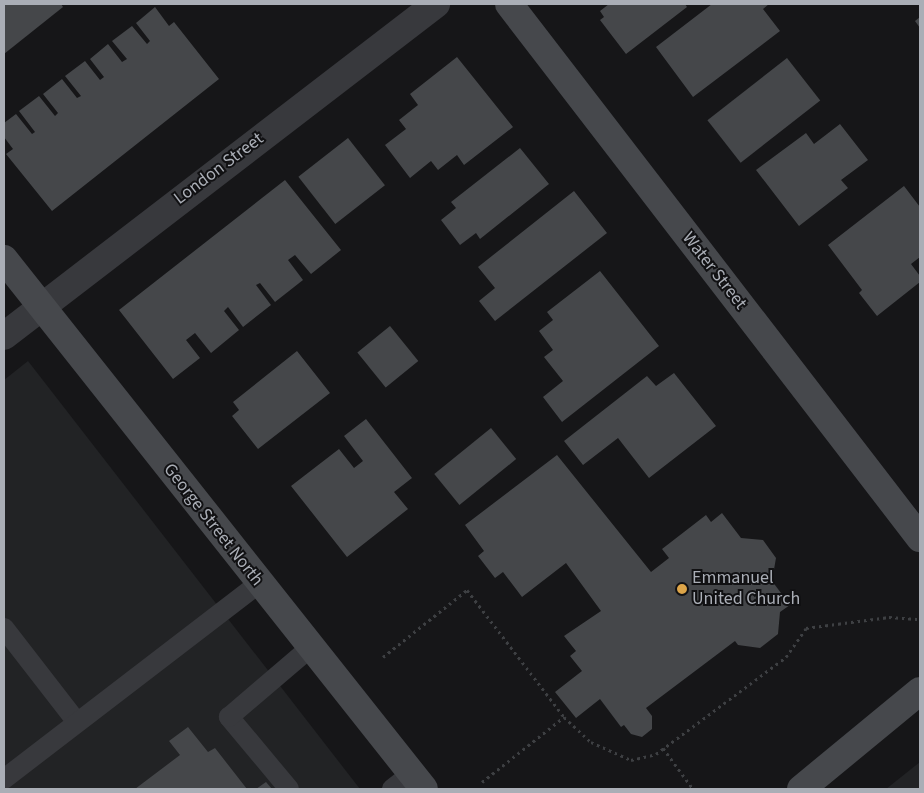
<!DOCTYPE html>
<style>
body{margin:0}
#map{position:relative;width:924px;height:793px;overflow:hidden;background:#161618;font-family:"Source Sans 3",sans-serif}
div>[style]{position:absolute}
.built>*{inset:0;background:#222325}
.building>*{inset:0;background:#45474a;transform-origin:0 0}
.path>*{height:3px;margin-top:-1.5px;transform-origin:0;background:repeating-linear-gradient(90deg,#3e4043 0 2.5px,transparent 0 6.5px)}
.lane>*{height:20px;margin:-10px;padding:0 10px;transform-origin:10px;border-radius:10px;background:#38393d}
.street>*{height:28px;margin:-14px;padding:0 14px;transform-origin:14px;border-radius:14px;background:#38393d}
.secondary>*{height:28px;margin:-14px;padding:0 14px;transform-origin:14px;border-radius:14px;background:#46484c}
.dots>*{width:14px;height:14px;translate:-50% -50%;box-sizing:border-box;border:2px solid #111113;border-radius:50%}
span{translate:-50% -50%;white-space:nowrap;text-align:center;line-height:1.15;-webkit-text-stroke:4px #111113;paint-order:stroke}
.street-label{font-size:18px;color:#aaaeb6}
.poi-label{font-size:18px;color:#aaaeb6}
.left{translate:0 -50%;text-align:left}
.frame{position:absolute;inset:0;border:5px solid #aaaeb6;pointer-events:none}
</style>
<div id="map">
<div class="built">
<div style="clip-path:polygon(28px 361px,360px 789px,4px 789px,4px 380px)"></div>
<div style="clip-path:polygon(920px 762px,920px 789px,886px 789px)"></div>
</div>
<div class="building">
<div style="clip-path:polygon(4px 4px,61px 4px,63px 7px,4px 54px)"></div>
<div style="clip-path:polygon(609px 4px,685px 4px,687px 7px,626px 54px,600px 20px,604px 17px,600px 11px)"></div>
<div style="clip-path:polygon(712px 4px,769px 4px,763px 9px,780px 31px,693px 97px,656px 47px)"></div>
<div style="clip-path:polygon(155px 7px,169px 26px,174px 22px,219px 79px,52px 211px,6px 154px,13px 149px,4px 137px,4px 123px,16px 114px,32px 134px,35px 132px,19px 111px,39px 96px,55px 116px,58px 113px,43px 94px,62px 79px,77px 98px,81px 96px,65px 76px,85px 61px,100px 80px,104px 77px,90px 59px,108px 44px,122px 62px,127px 59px,112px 41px,132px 26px,147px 44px,150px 41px,136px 23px)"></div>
<div style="clip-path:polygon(920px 17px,920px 28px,915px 21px)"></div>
<div style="clip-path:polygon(457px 57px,513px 127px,464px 165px,457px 155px,438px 170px,431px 161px,410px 178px,385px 145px,406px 129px,399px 120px,418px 105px,410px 94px)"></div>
<div style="left:787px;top:58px;width:54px;height:101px;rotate:52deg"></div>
<div style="clip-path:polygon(840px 124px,868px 160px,841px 180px,848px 188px,799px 226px,756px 170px,806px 133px,814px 144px)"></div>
<div style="left:348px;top:138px;width:60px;height:63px;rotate:52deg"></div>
<div style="clip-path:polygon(520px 148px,549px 184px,480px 239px,476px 233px,460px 245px,441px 220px,456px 208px,451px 202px)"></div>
<div style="clip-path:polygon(285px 180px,341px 250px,311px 274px,295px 255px,288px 260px,303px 280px,275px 302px,260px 283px,256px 285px,271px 305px,243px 327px,228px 307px,224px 311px,239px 330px,211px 353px,195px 333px,186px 340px,200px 358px,173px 379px,119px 310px)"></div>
<div style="clip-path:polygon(904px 186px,920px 207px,920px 257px,911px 264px,920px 276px,920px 282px,877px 316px,859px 293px,862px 290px,828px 245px)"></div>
<div style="clip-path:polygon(574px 191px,607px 233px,495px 321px,479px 301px,495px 288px,478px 267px)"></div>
<div style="clip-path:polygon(600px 271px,659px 346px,562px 422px,543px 397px,563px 381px,544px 357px,553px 350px,539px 331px,553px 320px,547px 312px)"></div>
<div style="left:390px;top:326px;width:45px;height:42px;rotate:51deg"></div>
<div style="clip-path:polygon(297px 351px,330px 393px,258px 449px,232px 416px,239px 410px,233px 402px)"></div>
<div style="clip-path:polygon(674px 373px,716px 426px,649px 478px,618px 438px,583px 465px,564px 441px,647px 376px,656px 386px)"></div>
<div style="clip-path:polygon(366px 419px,412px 478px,394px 492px,408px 509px,347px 557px,291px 486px,339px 449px,354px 468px,363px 461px,344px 436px)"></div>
<div style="left:491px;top:428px;width:40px;height:73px;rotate:51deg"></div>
<div style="clip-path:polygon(557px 455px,651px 572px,669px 558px,662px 549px,706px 515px,711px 522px,722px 513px,741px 538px,763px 540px,776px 558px,772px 581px,790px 605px,780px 612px,778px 634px,760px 648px,738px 645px,735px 641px,646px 708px,652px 716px,652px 729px,642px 737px,631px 734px,624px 725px,621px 727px,600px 699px,576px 718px,555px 692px,582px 671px,570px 656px,576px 651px,564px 636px,601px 611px,566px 563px,522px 597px,503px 572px,495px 578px,478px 556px,484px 551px,465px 525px)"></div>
<div style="clip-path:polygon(188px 727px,208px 752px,215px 748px,247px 789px,135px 789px,180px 755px,169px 741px)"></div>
<div style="clip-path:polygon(266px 782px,272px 789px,256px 789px)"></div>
</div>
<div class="path">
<div style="left:383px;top:657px;width:107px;rotate:-38.6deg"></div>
<div style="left:467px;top:590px;width:160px;rotate:52.6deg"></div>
<div style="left:564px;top:717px;width:37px;rotate:43deg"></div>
<div style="left:591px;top:742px;width:44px;rotate:24.2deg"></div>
<div style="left:631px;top:760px;width:26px;rotate:-13deg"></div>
<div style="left:656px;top:754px;width:162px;rotate:-36.7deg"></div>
<div style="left:786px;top:657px;width:35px;rotate:-55deg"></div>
<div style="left:806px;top:628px;width:84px;rotate:-7.5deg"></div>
<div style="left:889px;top:617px;width:31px;rotate:4deg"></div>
<div style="left:663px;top:748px;width:51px;rotate:53.8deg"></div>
<div style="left:482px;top:782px;width:105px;rotate:-38.4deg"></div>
</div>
<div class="lane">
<div style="left:4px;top:628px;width:119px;rotate:52.2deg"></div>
<div style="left:4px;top:779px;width:322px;rotate:-37.5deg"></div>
<div style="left:289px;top:789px;width:94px;rotate:-129.8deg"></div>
<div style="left:229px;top:717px;width:108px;rotate:-40.5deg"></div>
<div style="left:392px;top:789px;width:24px;rotate:-38deg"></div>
</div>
<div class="street">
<div style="left:4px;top:336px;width:545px;rotate:-37.54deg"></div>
</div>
<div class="secondary">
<div style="left:509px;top:4px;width:674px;rotate:52.42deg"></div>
<div style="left:4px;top:259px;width:676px;rotate:51.6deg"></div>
<div style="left:801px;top:789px;width:154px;rotate:-39.5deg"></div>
</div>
<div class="dots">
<div style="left:682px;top:589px;background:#dda549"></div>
</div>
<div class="street-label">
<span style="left:219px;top:169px;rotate:-37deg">London Street</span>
<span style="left:714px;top:271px;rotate:52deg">Water Street</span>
<span style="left:213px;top:525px;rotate:52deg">George Street North</span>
</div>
<div class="poi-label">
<span class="left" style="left:692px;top:589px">Emmanuel<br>United Church</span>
</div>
<div class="frame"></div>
</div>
